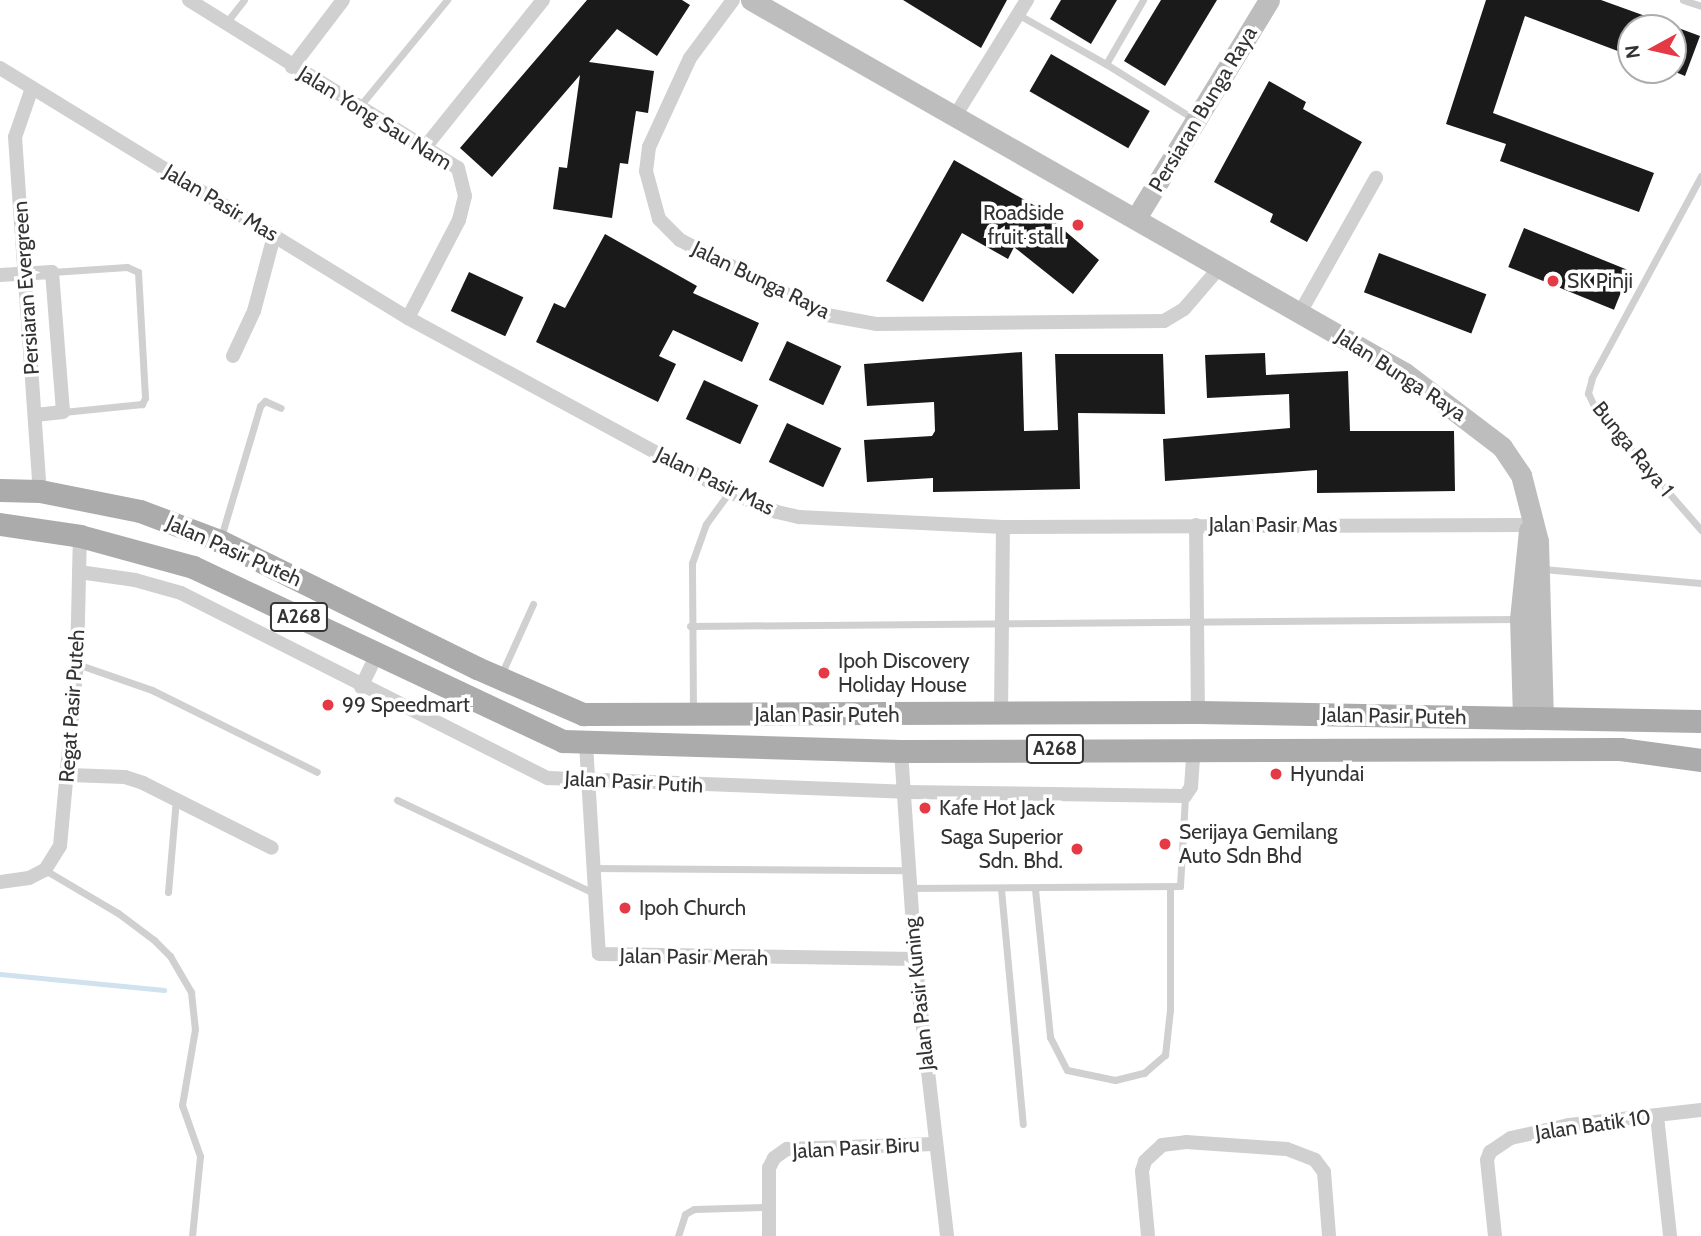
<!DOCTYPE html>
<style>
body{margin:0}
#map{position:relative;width:1701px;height:1236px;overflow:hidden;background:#fff;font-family:Cabin,sans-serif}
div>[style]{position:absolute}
.stream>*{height:5px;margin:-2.5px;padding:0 2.5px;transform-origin:2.5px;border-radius:2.5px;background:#cfe2ee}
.building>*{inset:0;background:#1a1a1a;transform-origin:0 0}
.lane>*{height:7px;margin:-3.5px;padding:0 3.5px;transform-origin:3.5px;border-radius:3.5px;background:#d0d0d0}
.street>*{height:14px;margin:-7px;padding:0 7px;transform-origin:7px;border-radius:7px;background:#d0d0d0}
.secondary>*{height:21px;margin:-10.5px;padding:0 10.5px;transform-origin:10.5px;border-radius:10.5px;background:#bdbdbd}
.primary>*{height:23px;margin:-11.5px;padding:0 11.5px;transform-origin:11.5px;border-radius:11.5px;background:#ababab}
.dots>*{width:19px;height:19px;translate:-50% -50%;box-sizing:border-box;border:4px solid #fff;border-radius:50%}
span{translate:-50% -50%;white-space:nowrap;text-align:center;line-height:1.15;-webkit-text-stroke:7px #fff;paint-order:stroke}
.shield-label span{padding:2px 5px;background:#fff;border:2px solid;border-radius:5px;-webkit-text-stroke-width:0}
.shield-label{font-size:19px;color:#333;font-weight:700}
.street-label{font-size:21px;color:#333}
.poi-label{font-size:21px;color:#333}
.right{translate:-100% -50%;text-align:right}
.left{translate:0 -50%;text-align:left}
.north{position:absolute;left:1617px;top:14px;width:70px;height:70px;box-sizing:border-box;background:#fff;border:2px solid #adadad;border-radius:50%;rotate:262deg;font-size:19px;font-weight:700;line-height:28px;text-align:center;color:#333}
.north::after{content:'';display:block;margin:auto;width:24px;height:32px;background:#e63946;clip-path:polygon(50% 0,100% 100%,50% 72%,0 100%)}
</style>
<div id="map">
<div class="stream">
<div style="left:0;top:974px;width:165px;rotate:5.6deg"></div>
</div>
<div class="building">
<div style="clip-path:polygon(587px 0,682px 0,690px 5px,657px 56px,617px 29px,589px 62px,654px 71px,648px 113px,636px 111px,628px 164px,620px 163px,612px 218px,553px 209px,559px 167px,567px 168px,580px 75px,492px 177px,460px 148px)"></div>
<div style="clip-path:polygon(903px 0,1007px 0,981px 48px)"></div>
<div style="clip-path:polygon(1061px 0,1117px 0,1091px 44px,1050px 19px)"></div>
<div style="clip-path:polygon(1161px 0,1217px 0,1165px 86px,1124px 61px)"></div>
<div style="clip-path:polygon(1486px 0,1601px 0,1673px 26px,1631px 28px,1631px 56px,1525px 16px,1493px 113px,1654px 173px,1639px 212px,1500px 161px,1506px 144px,1446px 124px)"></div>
<div style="clip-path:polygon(1673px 26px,1700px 36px,1685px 76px,1673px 71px)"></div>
<div style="left:1051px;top:54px;width:114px;height:43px;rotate:30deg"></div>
<div style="clip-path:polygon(1269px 81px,1306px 102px,1303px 109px,1362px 142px,1307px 242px,1270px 222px,1273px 214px,1214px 182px)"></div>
<div style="clip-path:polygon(954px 160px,1037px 207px,1099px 260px,1073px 294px,1014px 247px,1008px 259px,962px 233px,923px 302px,886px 281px)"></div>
<div style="left:1524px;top:228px;width:114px;height:42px;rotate:22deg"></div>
<div style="clip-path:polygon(605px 234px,697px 286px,693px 293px,759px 323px,742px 362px,673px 330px,659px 356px,676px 364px,658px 402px,536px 342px,554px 303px,565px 308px)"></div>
<div style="left:1379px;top:253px;width:115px;height:42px;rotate:21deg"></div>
<div style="left:469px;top:272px;width:60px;height:43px;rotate:25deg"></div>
<div style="left:787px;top:341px;width:60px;height:43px;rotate:25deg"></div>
<div style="clip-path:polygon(1022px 352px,1024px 431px,1058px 430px,1055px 354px,1163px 354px,1165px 414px,1078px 413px,1080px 489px,933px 492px,933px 478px,867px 482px,864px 440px,932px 436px,935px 431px,934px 402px,867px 406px,864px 364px)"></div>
<div style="clip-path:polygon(1265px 353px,1266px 375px,1348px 371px,1350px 431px,1454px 431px,1455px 491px,1317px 493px,1317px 470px,1165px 481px,1163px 439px,1290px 428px,1289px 394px,1207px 398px,1205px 355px)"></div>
<div style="left:704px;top:380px;width:60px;height:43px;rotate:25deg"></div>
<div style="left:787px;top:423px;width:60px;height:43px;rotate:25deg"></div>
</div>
<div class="lane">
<div style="left:1143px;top:0;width:74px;rotate:120deg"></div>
<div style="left:1106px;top:64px;width:104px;rotate:32deg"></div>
<div style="left:1683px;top:0;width:19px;rotate:18deg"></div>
<div style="left:1019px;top:15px;width:100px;rotate:29.4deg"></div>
<div style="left:226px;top:23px;width:29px;rotate:-52deg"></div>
<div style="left:359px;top:107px;width:139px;rotate:-50.6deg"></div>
<div style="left:1701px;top:176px;width:230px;rotate:118.4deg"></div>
<div style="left:1592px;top:378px;width:16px;rotate:105deg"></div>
<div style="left:1588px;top:393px;width:17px;rotate:65deg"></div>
<div style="left:1595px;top:408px;width:162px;rotate:49deg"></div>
<div style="left:52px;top:272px;width:75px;rotate:-3.8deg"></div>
<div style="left:127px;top:267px;width:12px;rotate:24deg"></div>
<div style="left:138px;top:272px;width:126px;rotate:86.8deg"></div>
<div style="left:145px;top:398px;width:7px;rotate:117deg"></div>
<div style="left:142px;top:404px;width:79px;rotate:174.2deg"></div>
<div style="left:221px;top:537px;width:137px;rotate:-73.4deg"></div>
<div style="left:260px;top:406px;width:7px;rotate:-45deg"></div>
<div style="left:265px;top:401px;width:17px;rotate:24deg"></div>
<div style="left:1543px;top:569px;width:159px;rotate:5.1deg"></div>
<div style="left:690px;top:626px;width:826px;rotate:-0.49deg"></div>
<div style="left:77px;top:664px;width:79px;rotate:19.1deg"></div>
<div style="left:152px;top:690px;width:184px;rotate:26.4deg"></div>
<div style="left:501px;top:675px;width:78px;rotate:-65.7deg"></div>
<div style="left:693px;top:711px;width:148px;rotate:-90.4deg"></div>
<div style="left:692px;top:563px;width:41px;rotate:-70.3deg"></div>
<div style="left:706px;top:524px;width:39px;rotate:-54deg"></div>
<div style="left:397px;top:800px;width:216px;rotate:25.3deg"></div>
<div style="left:592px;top:868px;width:315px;rotate:0.4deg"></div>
<div style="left:45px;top:870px;width:85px;rotate:30.5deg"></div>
<div style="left:118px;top:913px;width:45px;rotate:36.9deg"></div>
<div style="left:154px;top:940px;width:23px;rotate:45deg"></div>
<div style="left:170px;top:956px;width:42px;rotate:59.7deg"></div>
<div style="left:191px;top:992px;width:37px;rotate:84deg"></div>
<div style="left:195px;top:1029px;width:77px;rotate:99.7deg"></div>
<div style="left:182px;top:1105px;width:54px;rotate:70.6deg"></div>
<div style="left:200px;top:1156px;width:80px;rotate:95.7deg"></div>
<div style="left:910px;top:888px;width:270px;rotate:-0.4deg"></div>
<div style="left:1180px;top:886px;width:90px;rotate:-86.8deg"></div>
<div style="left:1001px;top:889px;width:236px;rotate:84.7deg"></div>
<div style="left:1035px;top:889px;width:149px;rotate:84.2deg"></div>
<div style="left:1050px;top:1037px;width:37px;rotate:63deg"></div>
<div style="left:1067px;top:1070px;width:49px;rotate:11.8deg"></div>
<div style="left:1115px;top:1080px;width:30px;rotate:-14deg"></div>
<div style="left:1144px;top:1073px;width:28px;rotate:-41deg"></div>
<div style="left:1165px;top:1055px;width:45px;rotate:-83.7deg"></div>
<div style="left:1170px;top:1010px;width:123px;rotate:-90deg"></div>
<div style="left:168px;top:892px;width:94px;rotate:-85.1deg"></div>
<div style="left:678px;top:1236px;width:23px;rotate:-72deg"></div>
<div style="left:685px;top:1214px;width:10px;rotate:-29deg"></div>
<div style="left:694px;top:1209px;width:73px;rotate:-1.6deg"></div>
</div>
<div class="street">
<div style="left:189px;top:0;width:317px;rotate:32deg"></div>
<div style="left:458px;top:168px;width:29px;rotate:76deg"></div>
<div style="left:465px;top:196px;width:25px;rotate:104deg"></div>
<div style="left:459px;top:220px;width:110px;rotate:117.5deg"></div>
<div style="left:733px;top:0;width:72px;rotate:126.6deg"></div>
<div style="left:690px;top:58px;width:98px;rotate:114.7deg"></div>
<div style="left:649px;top:147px;width:24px;rotate:97deg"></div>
<div style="left:646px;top:171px;width:50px;rotate:74.8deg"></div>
<div style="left:659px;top:219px;width:30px;rotate:45deg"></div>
<div style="left:680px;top:240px;width:165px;rotate:27deg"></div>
<div style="left:827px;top:315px;width:51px;rotate:10.2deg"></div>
<div style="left:877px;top:324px;width:287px;rotate:-0.6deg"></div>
<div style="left:1164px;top:321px;width:23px;rotate:-31deg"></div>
<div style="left:1184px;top:309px;width:55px;rotate:-49.4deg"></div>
<div style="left:292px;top:67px;width:84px;rotate:-52.7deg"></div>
<div style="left:0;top:68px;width:479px;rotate:31.5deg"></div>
<div style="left:408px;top:318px;width:365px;rotate:28.5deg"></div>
<div style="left:729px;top:492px;width:52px;rotate:22.6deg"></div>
<div style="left:777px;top:512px;width:23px;rotate:13deg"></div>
<div style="left:799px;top:517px;width:204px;rotate:2.8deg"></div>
<div style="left:1003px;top:527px;width:529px;rotate:-0.22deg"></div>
<div style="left:32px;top:88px;width:52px;rotate:109.1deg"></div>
<div style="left:15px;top:137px;width:355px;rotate:86deg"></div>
<div style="left:955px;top:116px;width:137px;rotate:-58.2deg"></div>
<div style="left:426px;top:146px;width:187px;rotate:-51.3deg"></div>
<div style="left:0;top:275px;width:52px;rotate:-3.3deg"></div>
<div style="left:52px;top:272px;width:140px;rotate:85.5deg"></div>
<div style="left:63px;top:412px;width:28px;rotate:174deg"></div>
<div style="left:1301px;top:311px;width:153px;rotate:-60.6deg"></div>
<div style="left:233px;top:356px;width:50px;rotate:-65deg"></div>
<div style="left:254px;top:311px;width:78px;rotate:-75.1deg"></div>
<div style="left:1196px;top:525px;width:187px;rotate:89.4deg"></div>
<div style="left:79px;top:572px;width:57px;rotate:8.1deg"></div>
<div style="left:135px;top:580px;width:48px;rotate:15.8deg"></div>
<div style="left:181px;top:593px;width:411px;rotate:26.8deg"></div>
<div style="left:548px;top:778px;width:357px;rotate:2.2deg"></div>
<div style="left:905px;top:792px;width:280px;rotate:0.8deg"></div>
<div style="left:1185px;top:796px;width:11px;rotate:-56deg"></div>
<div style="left:1191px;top:787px;width:39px;rotate:-86deg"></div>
<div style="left:361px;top:687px;width:37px;rotate:-64deg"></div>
<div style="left:1001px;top:714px;width:187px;rotate:-89.4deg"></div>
<div style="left:586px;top:744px;width:210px;rotate:86.5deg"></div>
<div style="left:599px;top:954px;width:316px;rotate:0.9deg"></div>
<div style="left:901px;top:751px;width:208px;rotate:86.1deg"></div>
<div style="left:915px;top:959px;width:279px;rotate:83.4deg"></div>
<div style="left:69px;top:775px;width:56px;rotate:2deg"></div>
<div style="left:125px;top:777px;width:19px;rotate:18deg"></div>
<div style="left:143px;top:783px;width:144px;rotate:26.7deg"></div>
<div style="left:0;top:882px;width:29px;rotate:-8deg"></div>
<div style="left:29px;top:878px;width:18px;rotate:-27deg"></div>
<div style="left:45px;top:870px;width:28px;rotate:-58deg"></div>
<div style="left:60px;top:846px;width:183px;rotate:-84.7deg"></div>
<div style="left:77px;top:664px;width:128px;rotate:-88.7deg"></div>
<div style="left:1657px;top:1116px;width:121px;rotate:83.8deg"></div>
<div style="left:769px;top:1236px;width:68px;rotate:-90deg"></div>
<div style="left:769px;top:1168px;width:11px;rotate:-63deg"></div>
<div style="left:774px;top:1158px;width:16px;rotate:-35deg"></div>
<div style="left:787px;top:1149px;width:148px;rotate:-1.9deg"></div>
<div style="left:1148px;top:1236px;width:65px;rotate:-95.3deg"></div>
<div style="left:1142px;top:1171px;width:10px;rotate:-73deg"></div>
<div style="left:1145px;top:1161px;width:23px;rotate:-43deg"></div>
<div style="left:1162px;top:1145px;width:24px;rotate:-7deg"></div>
<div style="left:1186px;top:1142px;width:101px;rotate:4deg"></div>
<div style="left:1287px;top:1149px;width:30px;rotate:21deg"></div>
<div style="left:1315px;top:1160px;width:15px;rotate:53deg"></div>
<div style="left:1324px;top:1172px;width:64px;rotate:85.5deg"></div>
<div style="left:1495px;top:1236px;width:76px;rotate:-96deg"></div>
<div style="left:1487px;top:1160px;width:9px;rotate:-69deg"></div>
<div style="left:1490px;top:1152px;width:25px;rotate:-34deg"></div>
<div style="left:1511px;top:1138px;width:59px;rotate:-12.6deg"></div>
<div style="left:1569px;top:1125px;width:133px;rotate:-6.5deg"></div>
</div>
<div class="secondary">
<div style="left:751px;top:0;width:753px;rotate:29.7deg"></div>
<div style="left:1405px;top:373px;width:122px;rotate:37.3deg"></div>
<div style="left:1502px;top:447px;width:34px;rotate:56deg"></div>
<div style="left:1521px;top:475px;width:68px;rotate:75.6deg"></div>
<div style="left:1538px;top:541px;width:176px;rotate:88.4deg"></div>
<div style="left:1136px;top:218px;width:255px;rotate:-58.6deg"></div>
<div style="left:1523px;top:718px;width:99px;rotate:-91.7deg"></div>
<div style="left:1520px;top:619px;width:89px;rotate:-84.2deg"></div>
</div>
<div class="primary">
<div style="left:0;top:490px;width:40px;rotate:1.4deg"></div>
<div style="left:40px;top:491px;width:102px;rotate:11.3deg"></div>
<div style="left:140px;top:511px;width:85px;rotate:20.6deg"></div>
<div style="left:220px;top:541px;width:287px;rotate:26.3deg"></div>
<div style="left:477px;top:668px;width:116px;rotate:23.5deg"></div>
<div style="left:583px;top:714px;width:615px;rotate:-0.19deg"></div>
<div style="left:1198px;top:712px;width:503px;rotate:1.03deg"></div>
<div style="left:0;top:524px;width:81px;rotate:8.5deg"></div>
<div style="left:80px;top:536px;width:117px;rotate:15.3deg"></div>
<div style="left:193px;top:567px;width:409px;rotate:25.2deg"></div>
<div style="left:563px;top:741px;width:338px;rotate:1.7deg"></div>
<div style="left:901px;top:751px;width:719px;rotate:-0.16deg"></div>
<div style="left:1620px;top:749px;width:82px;rotate:7.7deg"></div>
</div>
<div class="dots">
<div style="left:1078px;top:225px;background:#e63946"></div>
<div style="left:1553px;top:281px;background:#e63946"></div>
<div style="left:824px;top:673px;background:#e63946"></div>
<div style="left:328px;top:705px;background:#e63946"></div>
<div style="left:1276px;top:774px;background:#e63946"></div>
<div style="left:925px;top:808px;background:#e63946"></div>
<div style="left:1165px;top:844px;background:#e63946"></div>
<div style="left:1077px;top:849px;background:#e63946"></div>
<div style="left:625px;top:908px;background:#e63946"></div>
</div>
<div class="shield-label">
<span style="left:299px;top:617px">A268</span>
<span style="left:1055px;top:749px">A268</span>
</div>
<div class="street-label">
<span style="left:1203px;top:109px;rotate:-59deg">Persiaran Bunga Raya</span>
<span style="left:375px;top:118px;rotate:32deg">Jalan Yong Sau Nam</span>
<span style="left:221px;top:203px;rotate:31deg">Jalan Pasir Mas</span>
<span style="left:761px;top:280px;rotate:26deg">Jalan Bunga Raya</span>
<span style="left:26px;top:288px;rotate:-94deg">Persiaran Evergreen</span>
<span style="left:1401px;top:375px;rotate:33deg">Jalan Bunga Raya</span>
<span style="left:1633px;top:449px;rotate:51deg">Bunga Raya 1</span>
<span style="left:715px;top:481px;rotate:26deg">Jalan Pasir Mas</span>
<span style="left:1273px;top:525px">Jalan Pasir Mas</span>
<span style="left:234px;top:551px;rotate:24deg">Jalan Pasir Puteh</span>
<span style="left:72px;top:706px;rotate:-86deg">Regat Pasir Puteh</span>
<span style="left:827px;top:715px">Jalan Pasir Puteh</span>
<span style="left:1394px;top:716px;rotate:1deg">Jalan Pasir Puteh</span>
<span style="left:634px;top:782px;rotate:3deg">Jalan Pasir Putih</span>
<span style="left:694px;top:957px;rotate:1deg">Jalan Pasir Merah</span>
<span style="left:919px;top:994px;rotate:-96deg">Jalan Pasir Kuning</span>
<span style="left:1593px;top:1125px;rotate:-8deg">Jalan Batik 10</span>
<span style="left:856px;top:1148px;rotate:-3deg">Jalan Pasir Biru</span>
</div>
<div class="poi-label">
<span class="right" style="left:1064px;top:225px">Roadside<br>fruit stall</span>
<span class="left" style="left:1567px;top:281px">SK Pinji</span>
<span class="left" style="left:838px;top:673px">Ipoh Discovery<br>Holiday House</span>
<span class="left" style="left:342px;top:705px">99 Speedmart</span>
<span class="left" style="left:1290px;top:774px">Hyundai</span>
<span class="left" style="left:939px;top:808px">Kafe Hot Jack</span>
<span class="left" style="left:1179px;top:844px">Serijaya Gemilang<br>Auto Sdn Bhd</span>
<span class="right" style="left:1063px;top:849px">Saga Superior<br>Sdn. Bhd.</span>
<span class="left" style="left:639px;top:908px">Ipoh Church</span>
</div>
<div class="north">N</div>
</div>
